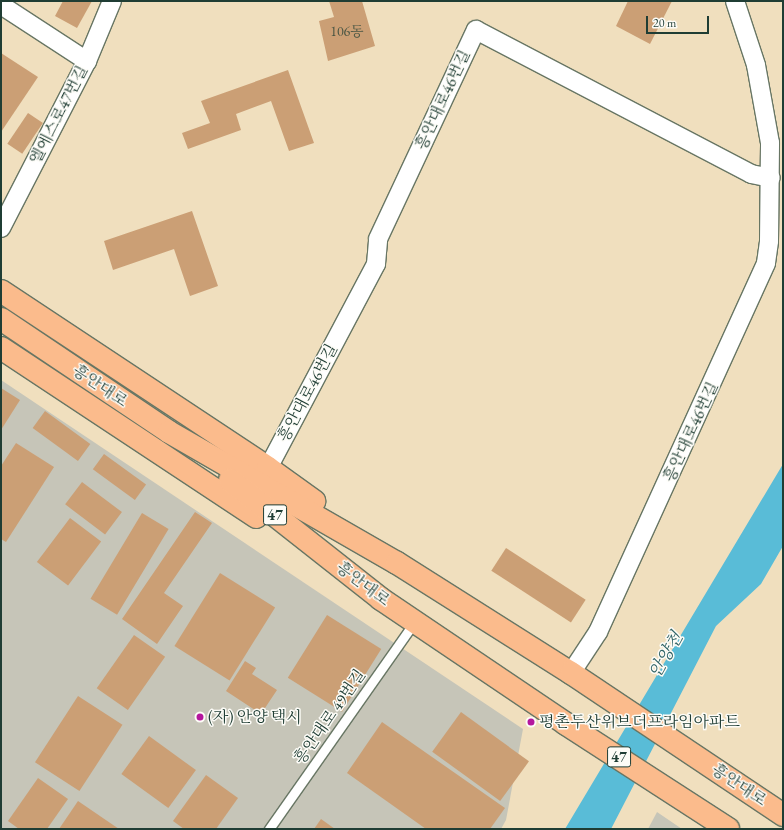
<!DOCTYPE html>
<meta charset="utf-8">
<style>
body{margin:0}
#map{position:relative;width:784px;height:830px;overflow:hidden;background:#f0dfbe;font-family:"EB Garamond","Noto Serif KR",serif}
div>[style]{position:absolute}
.industrial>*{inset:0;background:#c6c5b8}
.water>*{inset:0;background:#59bcd7}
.building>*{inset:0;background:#cb9f75;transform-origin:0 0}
.roads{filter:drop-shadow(1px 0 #687664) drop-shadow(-1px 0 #687664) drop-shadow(0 1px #687664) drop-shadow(0 -1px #687664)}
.service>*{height:9px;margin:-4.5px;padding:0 4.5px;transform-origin:4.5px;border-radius:4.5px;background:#fff}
.minor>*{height:18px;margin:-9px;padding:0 9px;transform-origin:9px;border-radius:9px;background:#fff}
.primary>*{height:22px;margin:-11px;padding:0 11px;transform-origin:11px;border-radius:11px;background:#fbbb8c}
.dots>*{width:11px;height:11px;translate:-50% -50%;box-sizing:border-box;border:2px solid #fdfcf7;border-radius:50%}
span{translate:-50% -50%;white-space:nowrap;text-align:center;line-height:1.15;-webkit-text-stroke:3px #fdfcf7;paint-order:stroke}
.number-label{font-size:14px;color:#4a5644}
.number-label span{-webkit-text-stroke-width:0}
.shield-label span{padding:1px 3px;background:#fdfcf7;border:1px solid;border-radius:3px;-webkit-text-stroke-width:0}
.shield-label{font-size:15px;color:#1f3d34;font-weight:700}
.street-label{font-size:16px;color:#1f3d34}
.poi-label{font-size:16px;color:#1f3d34}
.left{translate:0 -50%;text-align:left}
.water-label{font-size:17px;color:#306365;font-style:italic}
.frame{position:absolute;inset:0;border:2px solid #1f3d34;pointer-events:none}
.scale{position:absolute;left:646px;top:16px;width:63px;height:18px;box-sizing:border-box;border:2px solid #1f3d34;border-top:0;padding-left:5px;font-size:12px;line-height:14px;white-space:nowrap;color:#1f3d34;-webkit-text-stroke:3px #fdfcf7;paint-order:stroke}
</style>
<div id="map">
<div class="industrial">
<div style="clip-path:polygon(1px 380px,523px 729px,506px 820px,501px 829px,1px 829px)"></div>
<div style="clip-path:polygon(657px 812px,682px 829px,648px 829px)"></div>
</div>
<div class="water">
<div style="clip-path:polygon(783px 464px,783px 546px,761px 584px,716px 626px,611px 829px,565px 829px)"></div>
</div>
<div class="building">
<div style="clip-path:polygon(63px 1px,92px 1px,77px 28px,55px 16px)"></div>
<div style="clip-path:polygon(329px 1px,362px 1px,375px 46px,328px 61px,319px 21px,334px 17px)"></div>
<div style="clip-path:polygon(628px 1px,672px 1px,650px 44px,616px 26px)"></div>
<div style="clip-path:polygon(1px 53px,38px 77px,1px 132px)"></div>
<div style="clip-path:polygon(288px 70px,314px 143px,289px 151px,271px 101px,236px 114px,241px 130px,188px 149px,182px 133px,210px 123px,201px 101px)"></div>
<div style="left:28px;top:113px;width:18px;height:37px;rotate:34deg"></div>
<div style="clip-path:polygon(192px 211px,218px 286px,190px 296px,174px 249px,113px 270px,104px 241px)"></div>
<div style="clip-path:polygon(1px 388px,20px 400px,1px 430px)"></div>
<div style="left:45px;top:411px;width:56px;height:21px;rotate:36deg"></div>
<div style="clip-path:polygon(16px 443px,54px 467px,6px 542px,1px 539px,1px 466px)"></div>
<div style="left:104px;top:454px;width:52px;height:19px;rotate:36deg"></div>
<div style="left:82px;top:482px;width:50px;height:28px;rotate:37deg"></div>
<div style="clip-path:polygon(195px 512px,212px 523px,164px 593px,183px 606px,157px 644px,122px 619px)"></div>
<div style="left:142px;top:513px;width:31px;height:100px;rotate:31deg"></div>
<div style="left:70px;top:518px;width:39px;height:55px;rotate:37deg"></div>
<div style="left:506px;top:548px;width:95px;height:27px;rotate:33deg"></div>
<div style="left:220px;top:573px;width:65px;height:86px;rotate:32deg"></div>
<div style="left:327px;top:615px;width:64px;height:74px;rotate:32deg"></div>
<div style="left:134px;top:635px;width:38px;height:65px;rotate:35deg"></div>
<div style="clip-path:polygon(245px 661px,256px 668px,252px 674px,277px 690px,261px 714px,226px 691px)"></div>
<div style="left:78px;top:696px;width:53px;height:79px;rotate:33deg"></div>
<div style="left:461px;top:712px;width:84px;height:49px;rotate:36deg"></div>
<div style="clip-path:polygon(382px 722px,505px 808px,490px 829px,426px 829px,347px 773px)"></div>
<div style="left:149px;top:736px;width:58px;height:47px;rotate:36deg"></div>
<div style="clip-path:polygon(206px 775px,238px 798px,216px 829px,184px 829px,173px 821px)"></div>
<div style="clip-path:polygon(38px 778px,68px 799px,47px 829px,19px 829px,8px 821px)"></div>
<div style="clip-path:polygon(78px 801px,119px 829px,59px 829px)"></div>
<div style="clip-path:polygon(321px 819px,335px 829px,314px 829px)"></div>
</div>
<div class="roads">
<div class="service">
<div style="left:269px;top:829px;width:254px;rotate:-54.9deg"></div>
</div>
<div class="minor">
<div style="left:1px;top:5px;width:103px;rotate:33.1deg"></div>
<div style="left:1px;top:228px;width:188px;rotate:-62.8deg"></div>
<div style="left:87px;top:61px;width:65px;rotate:-67.4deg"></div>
<div style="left:268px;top:468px;width:231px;rotate:-62.1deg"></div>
<div style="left:376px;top:264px;width:25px;rotate:-85deg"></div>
<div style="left:378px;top:239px;width:231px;rotate:-64.9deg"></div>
<div style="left:476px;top:30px;width:310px;rotate:27.6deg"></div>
<div style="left:751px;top:174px;width:20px;rotate:11deg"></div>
<div style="left:571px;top:673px;width:49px;rotate:-56.6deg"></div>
<div style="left:598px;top:632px;width:405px;rotate:-65.5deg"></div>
<div style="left:766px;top:263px;width:22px;rotate:-82deg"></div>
<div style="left:769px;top:241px;width:98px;rotate:-89.4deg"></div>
<div style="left:770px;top:143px;width:79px;rotate:-100.2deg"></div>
<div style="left:756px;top:65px;width:67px;rotate:-108.2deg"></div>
</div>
<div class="primary">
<div style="left:1px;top:291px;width:320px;rotate:33.5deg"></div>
<div style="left:268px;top:468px;width:57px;rotate:35.7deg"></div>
<div style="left:1px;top:319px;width:202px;rotate:33.9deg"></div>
<div style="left:169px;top:432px;width:263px;rotate:29.9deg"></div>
<div style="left:397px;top:563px;width:206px;rotate:32.3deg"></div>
<div style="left:571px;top:673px;width:255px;rotate:33.8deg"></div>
<div style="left:1px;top:348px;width:306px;rotate:33.5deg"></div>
<div style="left:230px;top:480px;width:192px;rotate:38.2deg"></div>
<div style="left:381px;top:599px;width:223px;rotate:34deg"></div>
<div style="left:566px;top:724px;width:193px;rotate:32.9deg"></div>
</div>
</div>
<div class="dots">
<div style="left:200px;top:717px;background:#b5179e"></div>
<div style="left:531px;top:722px;background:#b5179e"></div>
</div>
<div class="number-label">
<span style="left:347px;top:31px">106동</span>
</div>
<div class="shield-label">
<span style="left:275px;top:515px">47</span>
<span style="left:619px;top:757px">47</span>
</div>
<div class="street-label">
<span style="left:443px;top:100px;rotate:-65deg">흥안대로46번길</span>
<span style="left:59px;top:115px;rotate:-63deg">엘에스로47번길</span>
<span style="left:100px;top:386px;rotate:34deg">흥안대로</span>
<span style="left:308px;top:393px;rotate:-62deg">흥안대로46번길</span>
<span style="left:691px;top:432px;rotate:-65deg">흥안대로46번길</span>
<span style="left:363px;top:584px;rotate:37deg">흥안대로</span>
<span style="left:330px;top:717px;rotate:-55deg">흥안대로 49번길</span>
<span style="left:739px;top:785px;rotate:34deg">흥안대로</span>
</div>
<div class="poi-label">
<span class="left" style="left:208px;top:717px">(자) 안양 택시</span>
<span class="left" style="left:539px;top:722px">평촌두산위브더프라임아파트</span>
</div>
<div class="water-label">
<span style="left:666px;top:655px;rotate:-60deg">안양천</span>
</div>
<div class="frame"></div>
<div class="scale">20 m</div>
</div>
